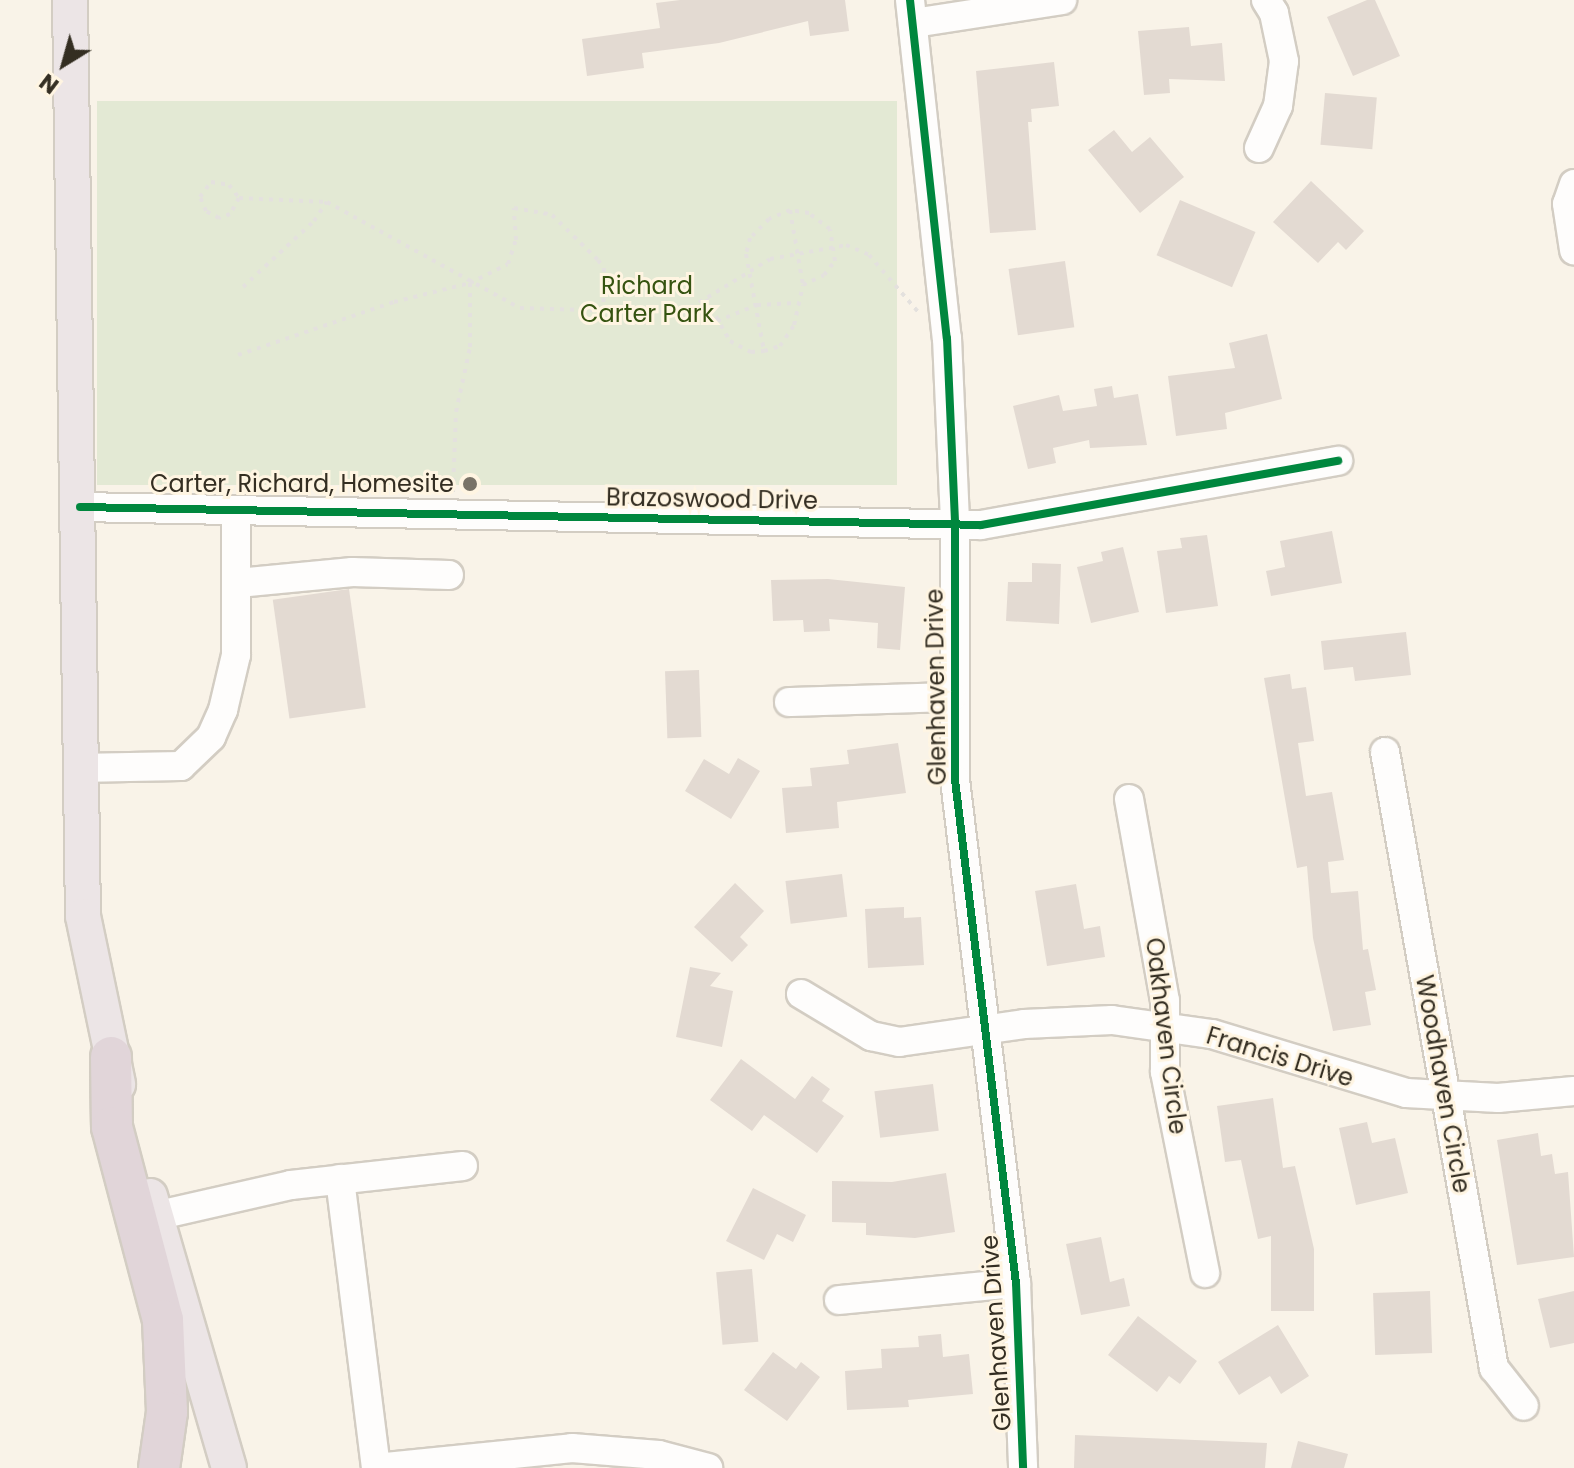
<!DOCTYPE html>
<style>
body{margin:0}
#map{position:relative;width:1574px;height:1468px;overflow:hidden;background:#f9f3e8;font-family:Poppins,sans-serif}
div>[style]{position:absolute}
.green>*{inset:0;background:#e3e9d4;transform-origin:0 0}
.building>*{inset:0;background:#e3dad2;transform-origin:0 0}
.path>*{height:4px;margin-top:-2px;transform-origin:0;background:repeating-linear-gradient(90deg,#e4e1de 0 4px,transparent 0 10px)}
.roads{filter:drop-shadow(2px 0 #d3cdc3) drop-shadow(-2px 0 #d3cdc3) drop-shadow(0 2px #d3cdc3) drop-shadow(0 -2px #d3cdc3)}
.minor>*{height:28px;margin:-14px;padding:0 14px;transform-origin:14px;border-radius:14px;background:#fefdfc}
.major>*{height:34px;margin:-17px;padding:0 17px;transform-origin:17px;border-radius:17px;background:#ece5e6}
.highway>*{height:40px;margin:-20px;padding:0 20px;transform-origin:20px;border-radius:20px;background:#e1d5d9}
.cycleway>*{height:8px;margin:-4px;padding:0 4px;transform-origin:4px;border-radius:4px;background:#00873e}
.dots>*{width:22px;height:22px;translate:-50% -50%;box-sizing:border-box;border:4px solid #fff5e2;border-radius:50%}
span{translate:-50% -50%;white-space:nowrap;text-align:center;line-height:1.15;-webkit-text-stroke:6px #fff5e2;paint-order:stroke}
.park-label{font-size:24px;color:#355310}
.poi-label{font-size:24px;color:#342e22}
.right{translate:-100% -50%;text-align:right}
.street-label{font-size:24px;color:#342e22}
.north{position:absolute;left:24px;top:24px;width:80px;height:80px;-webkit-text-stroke:6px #fff5e2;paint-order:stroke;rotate:217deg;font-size:22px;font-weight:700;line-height:32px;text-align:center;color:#342e22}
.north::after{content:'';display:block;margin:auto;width:28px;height:36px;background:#342e22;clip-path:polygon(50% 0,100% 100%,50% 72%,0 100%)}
</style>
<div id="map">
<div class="green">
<div style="left:97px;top:101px;width:800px;height:384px"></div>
</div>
<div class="building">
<div style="clip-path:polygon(680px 0,845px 0,849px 31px,810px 36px,808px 21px,719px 43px,642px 53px,644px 68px,587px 76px,582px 39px,660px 28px,656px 3px)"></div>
<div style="clip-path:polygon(1367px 0,1375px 0,1400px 56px,1353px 76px,1327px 17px)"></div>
<div style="clip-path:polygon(1189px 27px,1191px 46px,1222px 43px,1225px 81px,1169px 79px,1170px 93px,1144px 95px,1138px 31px)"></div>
<div style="clip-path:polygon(1054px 62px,1059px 106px,1031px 109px,1032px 122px,1028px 122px,1036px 230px,990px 233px,976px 71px)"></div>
<div style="left:1325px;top:93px;width:52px;height:52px;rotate:5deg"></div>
<div style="clip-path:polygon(1114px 130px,1132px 152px,1150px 137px,1184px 177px,1140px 213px,1088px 150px)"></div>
<div style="clip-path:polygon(1311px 181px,1364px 231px,1346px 250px,1338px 242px,1318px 263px,1273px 222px)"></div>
<div style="left:1180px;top:200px;width:82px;height:60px;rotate:23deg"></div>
<div style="left:1065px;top:261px;width:67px;height:57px;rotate:82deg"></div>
<div style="clip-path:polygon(1267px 334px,1282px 399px,1225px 413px,1227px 429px,1176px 436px,1168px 376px,1235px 368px,1229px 343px)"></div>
<div style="clip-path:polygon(1112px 386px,1114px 398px,1138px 394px,1147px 445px,1090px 448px,1089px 440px,1053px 448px,1056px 463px,1028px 469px,1013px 406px,1059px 395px,1063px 411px,1097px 406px,1094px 389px)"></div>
<div style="clip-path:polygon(1332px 531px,1342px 583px,1271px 596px,1266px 571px,1285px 567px,1280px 541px)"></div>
<div style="clip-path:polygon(1207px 535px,1218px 606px,1166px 613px,1157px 551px,1182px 548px,1180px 538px)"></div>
<div style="clip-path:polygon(1123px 547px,1139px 612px,1091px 623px,1077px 567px,1103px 561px,1101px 552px)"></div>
<div style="clip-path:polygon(1032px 563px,1061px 564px,1059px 624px,1006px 621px,1008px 582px,1032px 582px)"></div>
<div style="clip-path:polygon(828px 579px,905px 587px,900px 650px,877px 648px,878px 623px,829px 619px,830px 631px,804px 632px,803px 620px,773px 621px,771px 580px)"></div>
<div style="left:349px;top:589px;width:120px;height:77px;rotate:82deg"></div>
<div style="clip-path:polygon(1406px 632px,1411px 675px,1355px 681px,1353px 667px,1324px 670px,1321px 641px)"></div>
<div style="left:699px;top:670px;width:67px;height:34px;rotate:88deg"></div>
<div style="clip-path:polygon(1290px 674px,1292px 689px,1306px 687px,1314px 741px,1298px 743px,1306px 796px,1332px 792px,1344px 860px,1328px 862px,1331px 893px,1358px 891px,1363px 950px,1368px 949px,1376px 990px,1365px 992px,1371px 1025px,1333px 1031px,1313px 938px,1307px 866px,1297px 868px,1264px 678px)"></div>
<div style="clip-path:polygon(898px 743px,906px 793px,837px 802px,839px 828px,786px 833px,782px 788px,812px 786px,810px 768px,849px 764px,847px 750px)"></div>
<div style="clip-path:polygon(738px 758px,760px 771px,731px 819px,685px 791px,704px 759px,729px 774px)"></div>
<div style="left:842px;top:874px;width:43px;height:57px;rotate:83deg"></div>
<div style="clip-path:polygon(735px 883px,764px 911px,740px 937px,748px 945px,732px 962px,694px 927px)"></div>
<div style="clip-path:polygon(1076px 884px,1084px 929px,1100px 926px,1105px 957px,1047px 966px,1035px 891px)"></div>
<div style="clip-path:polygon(904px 907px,904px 918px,921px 917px,924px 965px,868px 968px,865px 909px)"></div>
<div style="clip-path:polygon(690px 967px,721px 973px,710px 986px,733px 991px,722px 1047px,676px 1037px)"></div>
<div style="clip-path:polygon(741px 1059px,795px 1099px,812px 1076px,830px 1089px,822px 1101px,844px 1116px,817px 1153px,764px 1115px,752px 1131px,710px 1100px)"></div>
<div style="left:933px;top:1084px;width:47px;height:59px;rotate:83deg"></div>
<div style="clip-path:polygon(1273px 1098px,1283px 1168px,1295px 1166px,1314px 1249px,1314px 1311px,1271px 1311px,1271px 1236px,1258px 1239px,1241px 1160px,1225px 1162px,1217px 1106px)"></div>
<div style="clip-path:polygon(1367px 1122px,1372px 1143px,1395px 1138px,1408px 1193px,1356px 1205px,1339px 1128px)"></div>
<div style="clip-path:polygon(1538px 1133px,1541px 1156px,1552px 1154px,1555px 1174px,1568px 1172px,1574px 1257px,1517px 1265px,1497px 1140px)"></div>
<div style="clip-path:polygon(946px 1173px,955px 1232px,915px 1238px,866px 1235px,866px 1223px,832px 1222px,832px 1181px,892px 1182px)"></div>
<div style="clip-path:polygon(753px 1188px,806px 1215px,793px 1242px,777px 1234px,764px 1260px,726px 1241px)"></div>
<div style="clip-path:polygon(1101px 1237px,1110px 1282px,1124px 1278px,1130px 1306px,1081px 1315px,1066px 1244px)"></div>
<div style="left:752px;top:1269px;width:73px;height:36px;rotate:85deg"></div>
<div style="left:1430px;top:1291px;width:62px;height:57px;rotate:88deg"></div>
<div style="clip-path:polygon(1574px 1291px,1574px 1343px,1550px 1348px,1538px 1299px)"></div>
<div style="clip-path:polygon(1138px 1316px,1197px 1361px,1180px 1384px,1169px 1376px,1157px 1392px,1108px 1355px)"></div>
<div style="clip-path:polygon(1278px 1325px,1309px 1376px,1281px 1394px,1270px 1376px,1239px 1395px,1218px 1362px)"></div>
<div style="clip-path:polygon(941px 1334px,943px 1357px,969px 1354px,973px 1394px,908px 1400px,909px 1407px,847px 1410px,845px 1371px,882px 1368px,881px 1349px,919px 1347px,918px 1336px)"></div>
<div style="clip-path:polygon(773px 1352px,796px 1369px,801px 1362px,820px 1377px,787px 1421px,744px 1390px)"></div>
<div style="clip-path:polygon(1075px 1435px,1267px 1443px,1265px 1468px,1074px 1468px)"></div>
<div style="clip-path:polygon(1298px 1441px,1348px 1454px,1344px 1468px,1291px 1468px)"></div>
</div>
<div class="path">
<div style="left:239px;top:198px;width:18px;rotate:119deg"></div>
<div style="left:230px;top:214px;width:12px;rotate:160deg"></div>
<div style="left:219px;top:218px;width:15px;rotate:-152deg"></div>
<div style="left:206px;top:211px;width:15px;rotate:-113deg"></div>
<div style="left:200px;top:197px;width:19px;rotate:-54deg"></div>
<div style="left:211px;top:182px;width:18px;rotate:9deg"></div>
<div style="left:229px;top:185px;width:16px;rotate:52deg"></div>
<div style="left:239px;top:198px;width:88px;rotate:2.6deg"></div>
<div style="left:327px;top:202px;width:220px;rotate:28.8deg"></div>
<div style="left:520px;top:308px;width:162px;rotate:1.8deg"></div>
<div style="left:682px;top:313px;width:103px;rotate:-31.5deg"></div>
<div style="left:770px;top:259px;width:77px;rotate:-10.4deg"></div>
<div style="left:846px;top:245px;width:25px;rotate:23deg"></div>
<div style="left:869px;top:255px;width:77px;rotate:49.2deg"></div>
<div style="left:790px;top:210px;width:76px;rotate:80.2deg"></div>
<div style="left:243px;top:287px;width:97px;rotate:-42.9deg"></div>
<div style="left:314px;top:221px;width:23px;rotate:-56deg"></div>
<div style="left:706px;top:299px;width:48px;rotate:60.3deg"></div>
<div style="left:730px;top:341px;width:24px;rotate:28deg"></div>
<div style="left:751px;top:352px;width:13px;rotate:-4deg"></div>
<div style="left:764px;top:351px;width:17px;rotate:-17deg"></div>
<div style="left:780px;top:346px;width:25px;rotate:-56deg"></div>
<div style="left:794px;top:325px;width:41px;rotate:-77.3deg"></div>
<div style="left:803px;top:285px;width:23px;rotate:-25deg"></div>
<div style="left:824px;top:275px;width:18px;rotate:-52deg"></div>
<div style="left:835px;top:261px;width:32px;rotate:-99deg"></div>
<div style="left:830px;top:229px;width:26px;rotate:-143deg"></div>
<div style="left:809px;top:213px;width:19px;rotate:-171deg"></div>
<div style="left:790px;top:210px;width:23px;rotate:157deg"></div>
<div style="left:769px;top:219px;width:27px;rotate:135deg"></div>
<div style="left:750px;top:238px;width:16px;rotate:104deg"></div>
<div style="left:746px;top:254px;width:99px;rotate:79.5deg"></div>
<div style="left:717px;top:321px;width:43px;rotate:-21.8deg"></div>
<div style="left:757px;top:305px;width:38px;rotate:-3deg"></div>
<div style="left:238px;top:355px;width:165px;rotate:-18.8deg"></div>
<div style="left:394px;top:302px;width:78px;rotate:-14deg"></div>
<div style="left:470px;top:283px;width:42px;rotate:-26.6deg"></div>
<div style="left:508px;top:264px;width:25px;rotate:-72deg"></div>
<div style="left:516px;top:240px;width:32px;rotate:-94deg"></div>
<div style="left:514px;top:208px;width:39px;rotate:10deg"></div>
<div style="left:552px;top:215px;width:64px;rotate:44.4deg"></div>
<div style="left:598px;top:260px;width:10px;rotate:53deg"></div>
<div style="left:604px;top:268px;width:39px;rotate:91deg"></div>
<div style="left:453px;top:492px;width:80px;rotate:-87.9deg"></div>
<div style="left:456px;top:412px;width:66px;rotate:-77.8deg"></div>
<div style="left:470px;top:347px;width:64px;rotate:-90deg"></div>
</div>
<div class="roads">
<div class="minor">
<div style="left:910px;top:0;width:340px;rotate:83.8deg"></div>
<div style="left:947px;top:338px;width:186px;rotate:87.5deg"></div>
<div style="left:955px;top:524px;width:256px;rotate:90deg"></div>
<div style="left:955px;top:780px;width:507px;rotate:83.09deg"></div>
<div style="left:1016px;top:1283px;width:185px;rotate:87.8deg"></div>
<div style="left:914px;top:23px;width:150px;rotate:-8.8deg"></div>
<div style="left:1259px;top:148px;width:46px;rotate:-65.7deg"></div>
<div style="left:1278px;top:106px;width:45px;rotate:-82.4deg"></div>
<div style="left:1284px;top:61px;width:49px;rotate:-101.8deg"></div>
<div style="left:1274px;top:13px;width:15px;rotate:-122deg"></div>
<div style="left:1574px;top:184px;width:21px;rotate:109deg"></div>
<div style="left:1567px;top:204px;width:47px;rotate:81.3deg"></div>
<div style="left:80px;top:507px;width:901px;rotate:1.14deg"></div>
<div style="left:981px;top:525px;width:363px;rotate:-10.2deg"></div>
<div style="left:238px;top:583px;width:115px;rotate:-5.5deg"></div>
<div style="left:352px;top:572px;width:97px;rotate:1.8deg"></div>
<div style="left:789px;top:702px;width:163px;rotate:-1.8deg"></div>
<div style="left:1385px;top:752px;width:626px;rotate:79.97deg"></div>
<div style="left:1494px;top:1368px;width:48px;rotate:51.7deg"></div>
<div style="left:78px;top:768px;width:103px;rotate:-1.1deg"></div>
<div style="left:181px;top:766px;width:42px;rotate:-44deg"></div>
<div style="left:211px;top:737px;width:30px;rotate:-66deg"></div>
<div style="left:223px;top:710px;width:57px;rotate:-76.7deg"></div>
<div style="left:236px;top:655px;width:145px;rotate:-90deg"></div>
<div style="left:1129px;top:799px;width:205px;rotate:79.9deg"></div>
<div style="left:1165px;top:1001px;width:71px;rotate:90deg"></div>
<div style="left:1165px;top:1072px;width:205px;rotate:78.7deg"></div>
<div style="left:801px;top:994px;width:82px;rotate:31deg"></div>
<div style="left:871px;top:1036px;width:29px;rotate:12deg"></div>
<div style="left:899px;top:1042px;width:126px;rotate:-8.2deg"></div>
<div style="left:1024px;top:1024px;width:88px;rotate:-2.6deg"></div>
<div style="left:1112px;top:1020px;width:101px;rotate:8deg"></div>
<div style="left:1212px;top:1034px;width:203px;rotate:16.9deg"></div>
<div style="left:1406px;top:1093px;width:92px;rotate:3.1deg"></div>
<div style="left:1498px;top:1098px;width:76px;rotate:-5.3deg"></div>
<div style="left:340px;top:1179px;width:291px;rotate:82.9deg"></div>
<div style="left:376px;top:1468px;width:197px;rotate:-5.8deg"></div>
<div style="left:572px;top:1448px;width:87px;rotate:4.6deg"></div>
<div style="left:659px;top:1455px;width:51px;rotate:14.9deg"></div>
<div style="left:155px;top:1216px;width:139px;rotate:-12.8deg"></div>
<div style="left:291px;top:1185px;width:173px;rotate:-6.3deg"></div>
<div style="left:839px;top:1300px;width:178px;rotate:-5.5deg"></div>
</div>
<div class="major">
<div style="left:70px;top:0;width:916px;rotate:89.19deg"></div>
<div style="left:83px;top:916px;width:172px;rotate:78.2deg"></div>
<div style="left:150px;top:1196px;width:283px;rotate:73.8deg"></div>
</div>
<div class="highway">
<div style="left:111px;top:1057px;width:70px;rotate:89.2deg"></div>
<div style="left:112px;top:1127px;width:200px;rotate:75.2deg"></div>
<div style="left:163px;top:1320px;width:92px;rotate:87.5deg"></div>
<div style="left:167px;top:1412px;width:57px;rotate:98.1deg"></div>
</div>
</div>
<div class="cycleway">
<div style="left:910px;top:0;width:340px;rotate:83.8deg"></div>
<div style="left:947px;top:338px;width:186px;rotate:87.5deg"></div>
<div style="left:955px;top:524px;width:256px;rotate:90deg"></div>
<div style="left:955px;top:780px;width:507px;rotate:83.09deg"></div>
<div style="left:1016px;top:1283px;width:185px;rotate:87.8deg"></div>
<div style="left:80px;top:507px;width:901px;rotate:1.14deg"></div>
<div style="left:981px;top:525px;width:363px;rotate:-10.2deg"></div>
</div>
<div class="dots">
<div style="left:470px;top:484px;background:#797367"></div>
</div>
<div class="park-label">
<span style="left:647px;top:300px">Richard<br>Carter Park</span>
</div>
<div class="poi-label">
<span class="right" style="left:454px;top:484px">Carter, Richard, Homesite</span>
</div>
<div class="street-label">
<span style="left:712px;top:499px;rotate:1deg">Brazoswood Drive</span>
<span style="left:936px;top:687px;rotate:-91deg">Glenhaven Drive</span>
<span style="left:1166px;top:1036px;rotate:83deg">Oakhaven Circle</span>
<span style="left:1280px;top:1057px;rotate:17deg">Francis Drive</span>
<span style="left:1443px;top:1084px;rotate:80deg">Woodhaven Circle</span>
<span style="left:996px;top:1333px;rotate:-94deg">Glenhaven Drive</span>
</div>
<div class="north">N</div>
</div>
